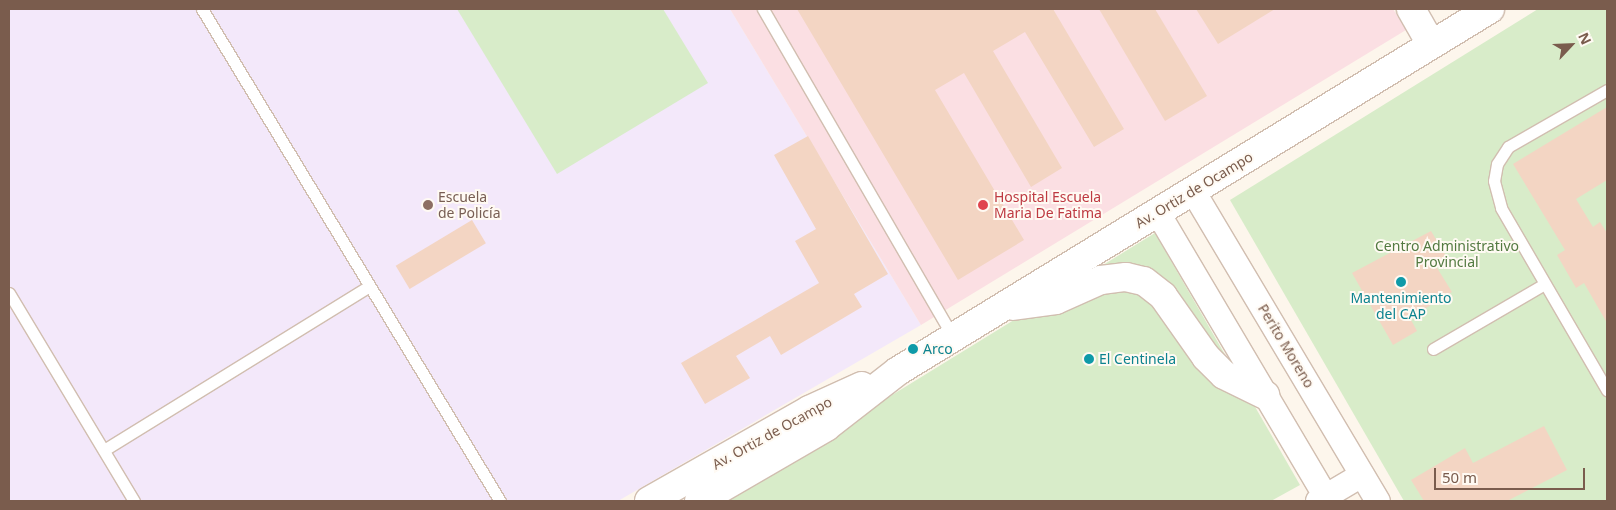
<!DOCTYPE html>
<meta charset="utf-8">
<style>
body{margin:0}
#map{position:relative;width:1616px;height:510px;overflow:hidden;background:#fdf6ec;font-family:"Noto Sans",sans-serif}
div>[style]{position:absolute}
.education>*{inset:0;background:#f3e8fa}
.medical>*{inset:0;background:#fbdfe3}
.green>*{inset:0;background:#d8ecc9}
.building>*{inset:0;background:#f3d5c3;transform-origin:0 0}
.roads{filter:drop-shadow(1px 0 #d1beb0) drop-shadow(-1px 0 #d1beb0) drop-shadow(0 1px #d1beb0) drop-shadow(0 -1px #d1beb0)}
.service>*{height:11px;margin:-5.5px;padding:0 5.5px;transform-origin:5.5px;border-radius:5.5px;background:#fff}
.minor>*{height:24px;margin:-12px;padding:0 12px;transform-origin:12px;border-radius:12px;background:#fff}
.tertiary>*{height:28px;margin:-14px;padding:0 14px;transform-origin:14px;border-radius:14px;background:#fff}
.secondary>*{height:28px;margin:-14px;padding:0 14px;transform-origin:14px;border-radius:14px;background:#fff}
.dots>*{width:14px;height:14px;translate:-50% -50%;box-sizing:border-box;border:2px solid #fffaf3;border-radius:50%}
span{translate:-50% -50%;white-space:nowrap;text-align:center;line-height:1.15;-webkit-text-stroke:4px #fffaf3;paint-order:stroke}
.street-label{font-size:14px;color:#7a5c4d}
.education-label{font-size:14px;color:#785e54}
.left{translate:0 -50%;text-align:left}
.health-label{font-size:14px;color:#be3a42}
.park-label{font-size:14px;color:#537a41}
.culture-label{font-size:14px;color:#0d838f}
.frame{position:absolute;inset:0;border:10px solid #7a5c4d;pointer-events:none}
.north{position:absolute;left:1546px;top:20px;width:50px;height:50px;-webkit-text-stroke:4px #fffaf3;paint-order:stroke;rotate:65deg;font-size:14px;font-weight:700;line-height:20px;text-align:center;color:#7a5c4d}
.north::after{content:'';display:block;margin:auto;width:18px;height:22px;background:#7a5c4d;clip-path:polygon(50% 0,100% 100%,50% 72%,0 100%)}
.scale{position:absolute;left:1434px;top:468px;width:151px;height:22px;box-sizing:border-box;border:2px solid #7a5c4d;border-top:0;padding-left:6px;font-size:15px;line-height:18px;white-space:nowrap;color:#7a5c4d;-webkit-text-stroke:4px #fffaf3;paint-order:stroke}
</style>
<div id="map">
<div class="education">
<div style="clip-path:polygon(9px 9px,730px 9px,921px 325px,618px 501px,9px 501px)"></div>
</div>
<div class="medical">
<div style="clip-path:polygon(730px 9px,1393px 9px,1406px 30px,921px 325px)"></div>
</div>
<div class="green">
<div style="clip-path:polygon(457px 9px,663px 9px,708px 83px,557px 174px)"></div>
<div style="clip-path:polygon(1538px 9px,1607px 9px,1607px 501px,1404px 501px,1230px 200px)"></div>
<div style="clip-path:polygon(1155px 233px,1300px 485px,1271px 501px,720px 501px)"></div>
</div>
<div class="building">
<div style="clip-path:polygon(797px 9px,1053px 9px,1124px 129px,1094px 147px,1025px 32px,993px 51px,1062px 168px,1031px 187px,964px 73px,935px 90px,1024px 240px,958px 280px)"></div>
<div style="clip-path:polygon(1099px 9px,1155px 9px,1207px 96px,1165px 121px)"></div>
<div style="clip-path:polygon(1196px 9px,1275px 9px,1218px 44px)"></div>
<div style="clip-path:polygon(1607px 107px,1607px 180px,1576px 199px,1593px 227px,1600px 222px,1607px 233px,1607px 323px,1584px 283px,1576px 288px,1557px 255px,1565px 250px,1513px 164px)"></div>
<div style="clip-path:polygon(808px 136px,888px 274px,854px 294px,862px 307px,781px 355px,770px 336px,736px 356px,750px 378px,705px 404px,681px 363px,819px 283px,795px 241px,816px 229px,774px 155px)"></div>
<div style="left:472px;top:220px;width:27px;height:89px;rotate:59deg"></div>
<div style="clip-path:polygon(1431px 231px,1446px 256px,1434px 263px,1452px 292px,1410px 318px,1417px 331px,1393px 345px,1352px 273px)"></div>
<div style="clip-path:polygon(1544px 426px,1567px 470px,1507px 501px,1424px 501px,1411px 480px,1465px 448px,1473px 463px)"></div>
</div>
<div class="roads">
<div class="service">
<div style="left:202px;top:9px;width:575px;rotate:58.8deg"></div>
<div style="left:763px;top:9px;width:379px;rotate:59.9deg"></div>
<div style="left:1607px;top:90px;width:114px;rotate:150.1deg"></div>
<div style="left:1508px;top:147px;width:20px;rotate:123deg"></div>
<div style="left:1497px;top:164px;width:17px;rotate:100deg"></div>
<div style="left:1494px;top:181px;width:28px;rotate:75deg"></div>
<div style="left:1501px;top:208px;width:211px;rotate:59.8deg"></div>
<div style="left:9px;top:293px;width:243px;rotate:59deg"></div>
<div style="left:1433px;top:349px;width:127px;rotate:-30.2deg"></div>
<div style="left:104px;top:450px;width:312px;rotate:-31.7deg"></div>
</div>
<div class="minor">
<div style="left:1193px;top:191px;width:361px;rotate:59.2deg"></div>
<div style="left:1158px;top:213px;width:334px;rotate:59.4deg"></div>
<div style="left:1318px;top:501px;width:51px;rotate:-30.6deg"></div>
</div>
<div class="tertiary">
<div style="left:1411px;top:9px;width:40px;rotate:60.3deg"></div>
</div>
<div class="secondary">
<div style="left:1013px;top:306px;width:43px;rotate:-7.9deg"></div>
<div style="left:1056px;top:300px;width:49px;rotate:-24deg"></div>
<div style="left:1101px;top:280px;width:25px;rotate:-7deg"></div>
<div style="left:1126px;top:277px;width:18px;rotate:13deg"></div>
<div style="left:1144px;top:281px;width:24px;rotate:38deg"></div>
<div style="left:1163px;top:296px;width:75px;rotate:54.8deg"></div>
<div style="left:1206px;top:357px;width:25px;rotate:45deg"></div>
<div style="left:1224px;top:375px;width:46px;rotate:26deg"></div>
<div style="left:649px;top:501px;width:184px;rotate:-29.6deg"></div>
<div style="left:809px;top:410px;width:58px;rotate:-24.4deg"></div>
<div style="left:699px;top:501px;width:147px;rotate:-30.2deg"></div>
<div style="left:826px;top:427px;width:91px;rotate:-37.9deg"></div>
<div style="left:898px;top:371px;width:694px;rotate:-31.45deg"></div>
</div>
</div>
<div class="dots">
<div style="left:428px;top:205px;background:#8d6e63"></div>
<div style="left:983px;top:205px;background:#e0444e"></div>
<div style="left:1401px;top:282px;background:#0f9aa8"></div>
<div style="left:913px;top:349px;background:#0f9aa8"></div>
<div style="left:1089px;top:359px;background:#0f9aa8"></div>
</div>
<div class="street-label">
<span style="left:1194px;top:190px;rotate:-31deg">Av. Ortiz de Ocampo</span>
<span style="left:1286px;top:346px;rotate:59deg">Perito Moreno</span>
<span style="left:772px;top:433px;rotate:-29deg">Av. Ortiz de Ocampo</span>
</div>
<div class="education-label">
<span class="left" style="left:438px;top:205px">Escuela<br>de Policía</span>
</div>
<div class="health-label">
<span class="left" style="left:994px;top:205px">Hospital Escuela<br>Maria De Fatima</span>
</div>
<div class="park-label">
<span style="left:1447px;top:254px">Centro Administrativo<br>Provincial</span>
</div>
<div class="culture-label">
<span style="left:1401px;top:306px">Mantenimiento<br>del CAP</span>
<span class="left" style="left:923px;top:349px">Arco</span>
<span class="left" style="left:1099px;top:359px">El Centinela</span>
</div>
<div class="frame"></div>
<div class="north">N</div>
<div class="scale">50 m</div>
</div>
